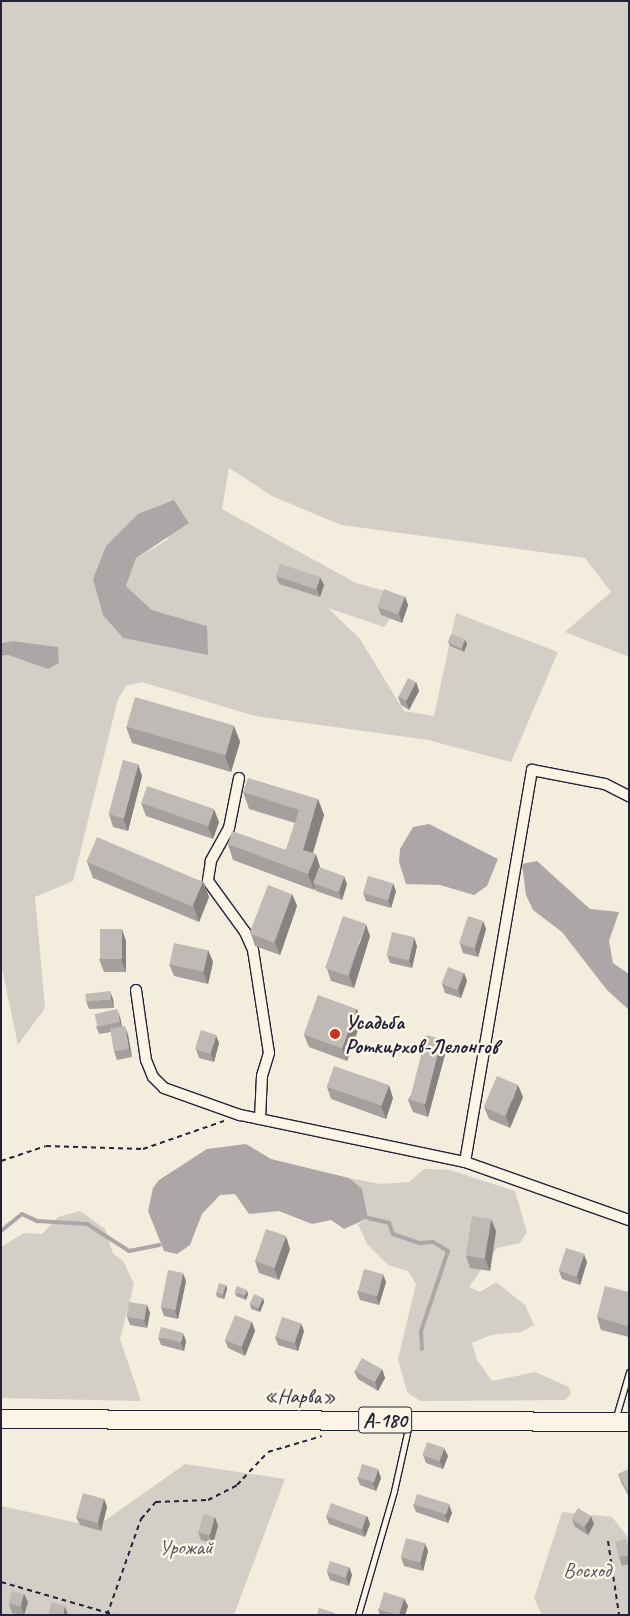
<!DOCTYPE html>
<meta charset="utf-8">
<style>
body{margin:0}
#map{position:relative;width:630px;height:1616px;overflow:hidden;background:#f3edde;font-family:Caveat,sans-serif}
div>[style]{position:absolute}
.green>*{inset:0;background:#d4cfc6}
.water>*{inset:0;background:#aca7a6}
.stream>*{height:4px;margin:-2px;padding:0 2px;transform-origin:2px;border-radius:2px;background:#aca7a6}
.path>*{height:2px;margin-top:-1px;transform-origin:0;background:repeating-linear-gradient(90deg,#22223b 0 5px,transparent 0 9px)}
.roads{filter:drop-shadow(1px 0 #22223b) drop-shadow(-1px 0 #22223b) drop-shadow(0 1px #22223b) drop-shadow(0 -1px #22223b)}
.lane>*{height:5px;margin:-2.5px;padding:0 2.5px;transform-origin:2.5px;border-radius:2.5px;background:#fcf5e5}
.street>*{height:10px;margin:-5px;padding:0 5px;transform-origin:5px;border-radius:5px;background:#fcf5e5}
.highway>*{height:18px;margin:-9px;padding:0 9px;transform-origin:9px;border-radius:9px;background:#fcf5e5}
.wall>*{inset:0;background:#a4a09d}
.shaded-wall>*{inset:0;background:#86827f}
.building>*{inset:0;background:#bfbab6;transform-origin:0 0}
.dots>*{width:14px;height:14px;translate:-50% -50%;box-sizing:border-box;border:2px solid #fcf5e5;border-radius:50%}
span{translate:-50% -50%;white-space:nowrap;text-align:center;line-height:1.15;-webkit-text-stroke:5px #fcf5e5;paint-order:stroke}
.shield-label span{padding:1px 4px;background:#fcf5e5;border:1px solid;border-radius:4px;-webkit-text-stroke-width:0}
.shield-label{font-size:20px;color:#22223b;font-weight:700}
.poi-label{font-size:21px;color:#22223b;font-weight:700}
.left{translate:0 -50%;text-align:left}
.street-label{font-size:21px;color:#22223b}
.park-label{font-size:21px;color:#575665}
.frame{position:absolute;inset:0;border:2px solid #22223b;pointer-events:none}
</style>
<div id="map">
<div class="green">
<div style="clip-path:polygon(evenodd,1px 1px,629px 1px,629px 657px,565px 632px,611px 592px,585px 558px,341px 525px,272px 496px,229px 468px,222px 509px,356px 583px,407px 597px,384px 627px,328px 608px,360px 639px,404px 711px,434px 716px,456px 613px,558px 652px,511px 762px,428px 740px,255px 716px,142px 682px,126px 686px,118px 699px,73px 881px,35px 897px,45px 1008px,18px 1045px,1px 964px,1px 656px,8px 655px,48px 669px,59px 662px,58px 647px,13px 641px,1px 643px,1px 1px,138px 514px,169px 539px,136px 558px,126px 586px,152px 610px,207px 626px,103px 615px,138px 514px)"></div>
<div style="clip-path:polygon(424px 1169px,450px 1170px,515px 1191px,527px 1232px,520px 1243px,497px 1248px,469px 1287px,480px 1292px,496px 1282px,525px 1305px,534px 1325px,521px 1332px,491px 1335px,472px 1343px,477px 1360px,492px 1381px,535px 1372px,569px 1387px,571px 1394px,565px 1400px,420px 1401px,407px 1392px,398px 1359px,416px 1284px,408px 1271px,388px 1265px,367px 1244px,358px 1224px,368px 1218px,366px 1208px,349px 1178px,380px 1184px,409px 1182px)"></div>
<div style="clip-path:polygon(80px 1211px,105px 1229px,113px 1253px,123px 1261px,134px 1284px,120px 1339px,141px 1401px,1px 1398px,1px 1247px,24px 1233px,42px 1234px,58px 1217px)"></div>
<div style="clip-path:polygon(185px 1464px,285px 1479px,234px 1615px,1px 1615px,1px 1506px,96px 1527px)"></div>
<div style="clip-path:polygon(562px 1512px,612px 1517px,629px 1538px,629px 1615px,542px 1615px,534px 1598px)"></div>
</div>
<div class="water">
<div style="clip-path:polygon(174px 500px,189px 523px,136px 558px,126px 586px,152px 610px,207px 626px,208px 655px,123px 638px,103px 615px,93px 579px,106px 546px,138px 514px)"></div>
<div style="clip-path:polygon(13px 641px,58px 647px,59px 663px,48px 669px,8px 655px,1px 656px,1px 643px)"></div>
<div style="clip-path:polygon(429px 824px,498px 859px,487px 886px,474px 895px,440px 885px,406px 884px,399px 862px,400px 849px,413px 827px)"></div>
<div style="clip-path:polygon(537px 861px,590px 909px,619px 912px,609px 941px,613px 963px,629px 974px,629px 1010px,607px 990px,562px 932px,533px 910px,526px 895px,522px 864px)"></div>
<div style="clip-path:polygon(246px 1144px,271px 1159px,349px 1178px,362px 1189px,368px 1218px,344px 1229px,331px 1220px,312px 1224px,279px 1211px,249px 1214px,235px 1194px,220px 1195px,202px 1214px,190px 1245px,177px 1254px,164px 1251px,148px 1211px,153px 1188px,159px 1180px,207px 1149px)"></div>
</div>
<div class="stream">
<div style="left:368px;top:1218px;width:22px;rotate:13deg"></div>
<div style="left:389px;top:1223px;width:12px;rotate:70deg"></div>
<div style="left:393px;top:1234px;width:28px;rotate:19deg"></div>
<div style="left:419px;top:1243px;width:14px;rotate:-4deg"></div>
<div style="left:433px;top:1242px;width:17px;rotate:31deg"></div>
<div style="left:448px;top:1251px;width:84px;rotate:108.6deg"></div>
<div style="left:421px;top:1331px;width:18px;rotate:87deg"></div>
<div style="left:1px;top:1231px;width:27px;rotate:-39deg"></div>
<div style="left:22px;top:1214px;width:17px;rotate:25deg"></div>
<div style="left:37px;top:1221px;width:50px;rotate:3.4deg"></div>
<div style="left:87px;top:1224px;width:50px;rotate:32.7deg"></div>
<div style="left:129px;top:1251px;width:31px;rotate:-11deg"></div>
</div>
<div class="path">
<div style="left:1px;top:1161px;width:47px;rotate:-18.4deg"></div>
<div style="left:46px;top:1146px;width:97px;rotate:1.8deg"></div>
<div style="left:143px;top:1149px;width:86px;rotate:-19.1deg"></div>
<div style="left:608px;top:1541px;width:75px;rotate:81.5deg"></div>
<div style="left:1px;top:1582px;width:119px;rotate:16.1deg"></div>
<div style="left:107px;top:1615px;width:102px;rotate:-70.5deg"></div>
<div style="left:141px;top:1519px;width:23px;rotate:-49deg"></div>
<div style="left:156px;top:1502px;width:52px;rotate:-2.2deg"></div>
<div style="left:208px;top:1500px;width:33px;rotate:-27deg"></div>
<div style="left:237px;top:1485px;width:45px;rotate:-46.8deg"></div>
<div style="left:268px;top:1452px;width:56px;rotate:-16.5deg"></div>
</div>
<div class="roads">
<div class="lane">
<div style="left:615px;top:1420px;width:50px;rotate:-73.7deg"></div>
<div style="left:358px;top:1615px;width:129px;rotate:-73.8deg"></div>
<div style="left:394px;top:1491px;width:69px;rotate:-77.4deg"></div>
</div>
<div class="street">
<div style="left:239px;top:778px;width:51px;rotate:101.3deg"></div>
<div style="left:229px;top:828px;width:38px;rotate:119deg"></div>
<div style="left:211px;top:861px;width:20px;rotate:99deg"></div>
<div style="left:208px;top:881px;width:63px;rotate:54deg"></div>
<div style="left:245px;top:932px;width:20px;rotate:66deg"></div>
<div style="left:253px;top:950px;width:104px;rotate:81.2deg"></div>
<div style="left:269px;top:1053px;width:24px;rotate:107deg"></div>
<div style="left:262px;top:1076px;width:43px;rotate:92.7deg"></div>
<div style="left:136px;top:990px;width:71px;rotate:81.9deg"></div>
<div style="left:146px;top:1060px;width:18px;rotate:68deg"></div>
<div style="left:153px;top:1077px;width:16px;rotate:45deg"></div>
<div style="left:164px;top:1088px;width:81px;rotate:19.6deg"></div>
<div style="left:240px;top:1115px;width:230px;rotate:11.8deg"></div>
<div style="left:465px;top:1162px;width:174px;rotate:19.5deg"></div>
<div style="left:465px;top:1162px;width:398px;rotate:-80.3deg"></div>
<div style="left:532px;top:770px;width:74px;rotate:10.9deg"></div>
<div style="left:605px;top:784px;width:27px;rotate:27deg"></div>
</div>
<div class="highway">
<div style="left:1px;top:1419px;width:628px;rotate:0.27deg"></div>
</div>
</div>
<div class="wall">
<div style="clip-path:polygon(276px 576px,324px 585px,320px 597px,279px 584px)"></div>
<div style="clip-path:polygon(405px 597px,408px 605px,402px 623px,381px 615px,378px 607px)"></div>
<div style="clip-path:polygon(465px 640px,467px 644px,464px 652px,450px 646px,448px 642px)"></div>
<div style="clip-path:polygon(416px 682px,419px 691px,409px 710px,401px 705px,398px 697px)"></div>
<div style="clip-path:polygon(234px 726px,240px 742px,231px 772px,132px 743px,126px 727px)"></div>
<div style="clip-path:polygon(138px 764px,142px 776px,128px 831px,113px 827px,109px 814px)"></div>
<div style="clip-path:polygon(243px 792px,318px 799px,324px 815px,313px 853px,320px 868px,347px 884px,342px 900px,316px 891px,315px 888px,314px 890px,233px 860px,228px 844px,286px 850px,295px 823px,249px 809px)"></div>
<div style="clip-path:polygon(141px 803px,219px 822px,213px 839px,146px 816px)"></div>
<div style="clip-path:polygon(87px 862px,203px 881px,209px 897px,199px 922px,93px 878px)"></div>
<div style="clip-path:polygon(396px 891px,391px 908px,366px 901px,363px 893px)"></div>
<div style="clip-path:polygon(292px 894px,297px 906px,280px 955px,255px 946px,251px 934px)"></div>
<div style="clip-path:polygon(483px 921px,486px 929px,478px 957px,463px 953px,460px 944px)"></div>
<div style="clip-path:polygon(370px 936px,354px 988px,331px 981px,327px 969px)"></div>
<div style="clip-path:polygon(126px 941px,126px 972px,104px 972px,99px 959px)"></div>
<div style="clip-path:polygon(417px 946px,412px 968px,390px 963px,387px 955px)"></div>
<div style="clip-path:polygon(208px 950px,213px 962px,208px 984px,174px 976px,169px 964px)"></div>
<div style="clip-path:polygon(464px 973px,467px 981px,461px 998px,445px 993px,442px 984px)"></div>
<div style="clip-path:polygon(113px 999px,114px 1008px,89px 1009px,86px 1001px)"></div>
<div style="clip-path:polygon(357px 1009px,361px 1021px,347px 1061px,309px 1047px,304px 1035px)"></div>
<div style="clip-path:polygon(120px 1017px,122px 1027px,128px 1035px,132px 1057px,117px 1060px,114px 1051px,111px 1032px,99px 1034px,96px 1026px)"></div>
<div style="clip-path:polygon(442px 1039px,446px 1051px,428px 1117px,413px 1112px,408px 1100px)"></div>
<div style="clip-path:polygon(219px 1043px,214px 1062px,199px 1058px,196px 1049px)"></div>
<div style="clip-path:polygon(327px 1087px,393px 1098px,386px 1119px,331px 1099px)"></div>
<div style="clip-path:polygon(523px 1097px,510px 1128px,489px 1119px,484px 1107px)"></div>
<div style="clip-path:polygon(496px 1231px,490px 1271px,470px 1268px,466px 1256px)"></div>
<div style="clip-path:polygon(290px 1249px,279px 1280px,259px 1273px,255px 1261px)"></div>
<div style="clip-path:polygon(587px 1262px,580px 1285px,562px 1279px,559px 1271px)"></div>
<div style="clip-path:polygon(186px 1281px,178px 1319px,164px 1316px,161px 1307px)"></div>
<div style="clip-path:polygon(386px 1282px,379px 1305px,360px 1300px,357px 1291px)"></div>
<div style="clip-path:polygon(226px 1285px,227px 1289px,224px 1299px,217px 1297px,216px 1293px)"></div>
<div style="clip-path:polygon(235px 1292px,248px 1294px,246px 1300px,236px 1296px)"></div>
<div style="clip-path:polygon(629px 1292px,629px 1337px,601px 1330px,597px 1317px)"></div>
<div style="clip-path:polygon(263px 1298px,264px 1302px,260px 1312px,251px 1309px,250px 1304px)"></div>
<div style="clip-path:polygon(147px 1305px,150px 1313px,147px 1328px,130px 1325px,127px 1317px)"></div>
<div style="clip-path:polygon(252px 1322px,255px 1331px,245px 1356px,228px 1348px,225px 1340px)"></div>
<div style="clip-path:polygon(304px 1331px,298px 1351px,278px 1345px,275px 1337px)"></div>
<div style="clip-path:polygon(158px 1337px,186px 1341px,184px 1351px,161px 1345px)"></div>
<div style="clip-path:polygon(382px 1369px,385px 1378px,378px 1391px,358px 1379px,354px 1371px)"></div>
<div style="clip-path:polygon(423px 1455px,448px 1456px,443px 1469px,426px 1463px)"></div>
<div style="clip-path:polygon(629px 1470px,629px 1497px,621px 1482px,618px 1474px)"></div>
<div style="clip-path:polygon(357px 1477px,381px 1478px,376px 1491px,360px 1485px)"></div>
<div style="clip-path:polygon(104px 1499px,107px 1507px,101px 1531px,80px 1525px,76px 1517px)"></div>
<div style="clip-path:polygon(413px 1504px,452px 1513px,448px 1523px,416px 1512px)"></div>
<div style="clip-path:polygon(326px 1516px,367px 1516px,370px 1524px,365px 1537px,329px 1524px)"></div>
<div style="clip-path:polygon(215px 1517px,218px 1526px,213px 1543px,201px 1540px,198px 1532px)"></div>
<div style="clip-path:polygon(572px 1519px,594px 1524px,588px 1535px,575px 1527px)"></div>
<div style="clip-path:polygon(629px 1546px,629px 1564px,622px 1566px,619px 1557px)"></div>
<div style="clip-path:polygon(428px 1551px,423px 1571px,404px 1566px,401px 1557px)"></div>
<div style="clip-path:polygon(349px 1567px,352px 1575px,349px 1586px,330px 1580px,327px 1572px)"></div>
<div style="clip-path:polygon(24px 1594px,28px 1602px,24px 1615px,20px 1615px,12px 1613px,9px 1604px)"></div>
<div style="clip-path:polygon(408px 1606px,405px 1615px,380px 1615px,378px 1609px)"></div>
</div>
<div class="shaded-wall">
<div style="clip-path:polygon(320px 577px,324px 585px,320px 597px,317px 589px)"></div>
<div style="clip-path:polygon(405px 597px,408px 605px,402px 623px,399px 614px)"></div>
<div style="clip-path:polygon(465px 640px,467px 644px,464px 652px,462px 648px)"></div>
<div style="clip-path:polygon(416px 682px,419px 691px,409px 710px,406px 701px)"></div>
<div style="clip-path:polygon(234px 726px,240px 742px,231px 772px,225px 756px)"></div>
<div style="clip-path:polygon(138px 764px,142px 776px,128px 831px,123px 818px)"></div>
<div style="clip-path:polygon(318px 799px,324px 815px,309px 866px,303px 850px)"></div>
<div style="clip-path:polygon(214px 809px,219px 822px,213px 839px,208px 827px)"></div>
<div style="clip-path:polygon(316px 854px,321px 870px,313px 883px,315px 888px,314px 890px,308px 874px)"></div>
<div style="clip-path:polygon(344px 876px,347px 884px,342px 900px,339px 892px)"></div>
<div style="clip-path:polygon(203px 881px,209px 897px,199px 922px,193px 905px)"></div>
<div style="clip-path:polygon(393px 883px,396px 891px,391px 908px,388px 900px)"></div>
<div style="clip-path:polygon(292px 894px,297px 906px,280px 955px,275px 943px)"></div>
<div style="clip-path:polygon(483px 921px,486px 929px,478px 957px,475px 949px)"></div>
<div style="clip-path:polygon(366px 924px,370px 936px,354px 988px,349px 976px)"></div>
<div style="clip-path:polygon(122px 929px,126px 941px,126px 972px,121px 960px)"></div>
<div style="clip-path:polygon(414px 937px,417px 946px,412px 968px,409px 960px)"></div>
<div style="clip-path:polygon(208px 950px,213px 962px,208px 984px,203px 972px)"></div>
<div style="clip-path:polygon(464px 973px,467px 981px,461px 998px,458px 990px)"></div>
<div style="clip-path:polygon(110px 991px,113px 999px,114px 1008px,111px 999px)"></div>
<div style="clip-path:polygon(117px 1009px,120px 1017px,123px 1031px,120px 1022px)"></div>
<div style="clip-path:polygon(357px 1009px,361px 1021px,347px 1061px,342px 1049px)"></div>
<div style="clip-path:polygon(125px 1026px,128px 1035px,132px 1057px,129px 1049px)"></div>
<div style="clip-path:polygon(216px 1035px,219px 1043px,214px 1062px,211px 1054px)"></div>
<div style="clip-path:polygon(442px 1039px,446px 1051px,428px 1117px,424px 1104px)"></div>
<div style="clip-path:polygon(389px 1085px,393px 1098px,386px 1119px,381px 1106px)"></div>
<div style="clip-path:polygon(518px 1085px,523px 1097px,510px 1128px,506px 1116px)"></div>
<div style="clip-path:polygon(491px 1219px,496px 1231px,490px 1271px,485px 1259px)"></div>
<div style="clip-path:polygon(286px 1236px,290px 1249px,279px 1280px,274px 1268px)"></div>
<div style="clip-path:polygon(584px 1254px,587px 1262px,580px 1285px,577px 1276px)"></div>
<div style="clip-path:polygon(183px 1273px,186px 1281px,178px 1319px,175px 1311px)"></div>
<div style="clip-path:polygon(383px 1274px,386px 1282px,379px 1305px,376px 1296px)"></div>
<div style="clip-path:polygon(226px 1285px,227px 1289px,224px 1299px,223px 1295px)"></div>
<div style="clip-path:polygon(247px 1290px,248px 1294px,246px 1300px,244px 1296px)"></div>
<div style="clip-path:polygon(263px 1298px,264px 1302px,260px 1312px,258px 1308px)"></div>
<div style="clip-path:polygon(147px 1305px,150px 1313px,147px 1328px,144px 1320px)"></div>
<div style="clip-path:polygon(252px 1322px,255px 1331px,245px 1356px,242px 1347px)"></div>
<div style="clip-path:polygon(301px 1323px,304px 1331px,298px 1351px,295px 1343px)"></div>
<div style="clip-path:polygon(183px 1333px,186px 1341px,184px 1351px,181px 1343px)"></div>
<div style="clip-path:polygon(382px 1369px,385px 1378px,378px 1391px,375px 1382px)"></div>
<div style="clip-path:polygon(444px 1448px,448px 1456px,443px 1469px,440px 1461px)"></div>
<div style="clip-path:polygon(378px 1469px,381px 1478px,376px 1491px,373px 1483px)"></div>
<div style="clip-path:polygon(104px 1499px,107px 1507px,101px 1531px,98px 1523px)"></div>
<div style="clip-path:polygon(449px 1504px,452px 1513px,448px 1523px,445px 1515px)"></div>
<div style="clip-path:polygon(367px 1516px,370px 1524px,365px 1537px,362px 1528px)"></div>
<div style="clip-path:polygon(591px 1516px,594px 1524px,588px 1535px,585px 1527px)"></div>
<div style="clip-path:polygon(215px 1517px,218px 1526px,213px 1543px,209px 1535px)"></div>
<div style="clip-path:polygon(425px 1543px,428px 1551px,423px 1571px,420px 1562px)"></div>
<div style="clip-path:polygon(349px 1567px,352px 1575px,349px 1586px,346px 1578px)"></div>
<div style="clip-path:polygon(24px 1594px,28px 1602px,24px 1615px,21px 1607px)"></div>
<div style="clip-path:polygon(404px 1598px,408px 1606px,405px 1615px,399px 1615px)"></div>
<div style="clip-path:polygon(65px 1606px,68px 1615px,63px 1615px)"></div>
</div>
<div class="building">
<div style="left:280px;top:564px;width:42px;height:13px;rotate:18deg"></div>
<div style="left:384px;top:589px;width:22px;height:19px;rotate:21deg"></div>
<div style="left:451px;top:634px;width:15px;height:9px;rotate:23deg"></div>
<div style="left:408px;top:678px;width:9px;height:21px;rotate:27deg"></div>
<div style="left:135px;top:697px;width:103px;height:31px;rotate:16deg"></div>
<div style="left:123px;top:760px;width:16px;height:56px;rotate:15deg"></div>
<div style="clip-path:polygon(248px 778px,318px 799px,303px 850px,316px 854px,308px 874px,228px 844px,232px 831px,286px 850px,299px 810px,243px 792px)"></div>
<div style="left:147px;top:786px;width:71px;height:18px;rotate:19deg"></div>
<div style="left:97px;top:837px;width:115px;height:27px;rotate:23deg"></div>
<div style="left:319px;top:867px;width:27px;height:17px;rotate:20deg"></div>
<div style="left:368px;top:876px;width:26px;height:18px;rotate:16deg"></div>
<div style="left:268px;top:885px;width:26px;height:52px;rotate:21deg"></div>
<div style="left:343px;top:916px;width:24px;height:55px;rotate:19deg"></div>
<div style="left:468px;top:916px;width:16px;height:29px;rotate:18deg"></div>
<div style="left:100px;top:929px;width:22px;height:30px"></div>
<div style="left:392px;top:932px;width:23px;height:24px;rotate:13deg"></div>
<div style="left:174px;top:943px;width:35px;height:22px;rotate:12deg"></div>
<div style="left:448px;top:967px;width:17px;height:18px;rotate:21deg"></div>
<div style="left:110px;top:991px;width:8px;height:25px;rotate:83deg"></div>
<div style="left:318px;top:995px;width:41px;height:42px;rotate:20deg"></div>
<div style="left:117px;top:1009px;width:13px;height:23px;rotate:77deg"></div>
<div style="left:125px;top:1026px;width:23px;height:15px;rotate:80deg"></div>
<div style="left:201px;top:1030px;width:16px;height:20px;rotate:18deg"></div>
<div style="left:426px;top:1035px;width:16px;height:67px;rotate:14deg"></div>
<div style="left:334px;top:1066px;width:58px;height:22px;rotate:19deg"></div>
<div style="left:497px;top:1076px;width:23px;height:34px;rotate:23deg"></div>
<div style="left:472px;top:1216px;width:19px;height:40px;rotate:9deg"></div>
<div style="left:266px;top:1229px;width:21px;height:34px;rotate:19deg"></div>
<div style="left:566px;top:1248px;width:19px;height:24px;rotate:18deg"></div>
<div style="left:364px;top:1269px;width:20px;height:23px;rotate:15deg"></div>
<div style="left:168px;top:1270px;width:15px;height:38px;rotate:11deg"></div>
<div style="left:219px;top:1283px;width:7px;height:10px;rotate:16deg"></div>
<div style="left:237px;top:1286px;width:11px;height:6px;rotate:22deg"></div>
<div style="clip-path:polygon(605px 1286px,629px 1292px,629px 1321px,627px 1326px,597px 1317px)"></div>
<div style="left:254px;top:1294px;width:10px;height:11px;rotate:24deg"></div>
<div style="left:129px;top:1302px;width:18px;height:15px;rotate:9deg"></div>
<div style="left:235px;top:1315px;width:18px;height:27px;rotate:22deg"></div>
<div style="left:282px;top:1317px;width:20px;height:21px;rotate:18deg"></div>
<div style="left:161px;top:1327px;width:23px;height:10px;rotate:15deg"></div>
<div style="left:362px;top:1358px;width:23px;height:15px;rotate:29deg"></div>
<div style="left:427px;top:1442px;width:18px;height:14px;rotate:19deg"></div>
<div style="left:362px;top:1464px;width:17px;height:14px;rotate:17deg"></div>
<div style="clip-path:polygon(628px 1469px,629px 1470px,629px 1494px,618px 1474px)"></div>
<div style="left:83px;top:1493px;width:22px;height:25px;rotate:16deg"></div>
<div style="left:417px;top:1494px;width:34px;height:11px;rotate:17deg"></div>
<div style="left:331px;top:1503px;width:38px;height:14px;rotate:20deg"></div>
<div style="left:578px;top:1508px;width:15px;height:13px;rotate:32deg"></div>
<div style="left:203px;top:1514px;width:12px;height:19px;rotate:14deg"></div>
<div style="left:406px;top:1538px;width:20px;height:20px;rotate:15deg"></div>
<div style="clip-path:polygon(626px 1539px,629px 1548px,629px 1555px,619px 1557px,615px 1542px)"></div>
<div style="left:330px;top:1561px;width:20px;height:11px;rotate:18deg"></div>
<div style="left:12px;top:1591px;width:12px;height:13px;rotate:14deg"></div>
<div style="left:384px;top:1592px;width:21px;height:18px;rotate:17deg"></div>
<div style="clip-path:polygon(52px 1602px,65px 1606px,63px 1615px,48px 1615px)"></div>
<div style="clip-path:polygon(319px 1608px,335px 1613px,334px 1615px,317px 1615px)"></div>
</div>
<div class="dots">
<div style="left:335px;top:1034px;background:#c8321e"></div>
</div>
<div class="shield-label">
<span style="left:385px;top:1420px">А-180</span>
</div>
<div class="poi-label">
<span class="left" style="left:345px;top:1034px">Усадьба<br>Роткирхов-Лелонгов</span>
</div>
<div class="street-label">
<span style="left:300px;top:1396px;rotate:1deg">«Нарва»</span>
</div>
<div class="park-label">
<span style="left:186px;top:1547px">Урожай</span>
<span style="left:587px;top:1570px">Восход</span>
</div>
<div class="frame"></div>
</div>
